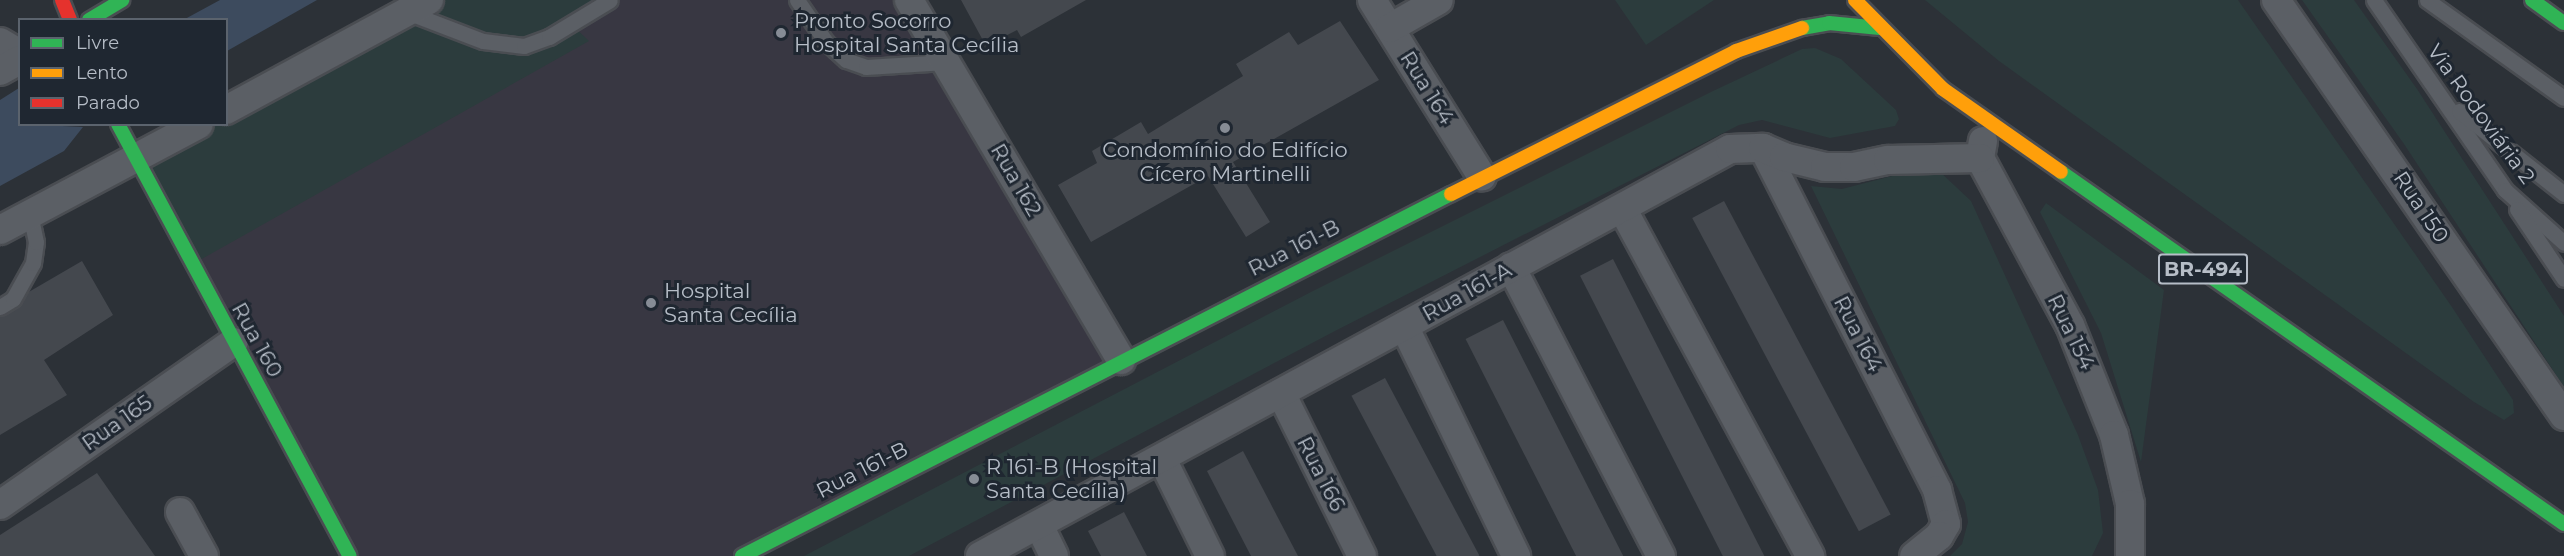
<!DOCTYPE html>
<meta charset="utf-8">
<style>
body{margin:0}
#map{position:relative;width:2564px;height:556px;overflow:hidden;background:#2c3137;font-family:Montserrat,sans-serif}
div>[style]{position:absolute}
.medical>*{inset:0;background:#383742}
.green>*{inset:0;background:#2c3c3d}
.water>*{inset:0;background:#3d4b5e}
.building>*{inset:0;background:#44484e;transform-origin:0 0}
.roads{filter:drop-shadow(2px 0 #4a4d52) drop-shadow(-2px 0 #4a4d52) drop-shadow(0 2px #4a4d52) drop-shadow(0 -2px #4a4d52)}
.lane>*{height:15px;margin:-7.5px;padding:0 7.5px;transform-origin:7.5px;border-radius:7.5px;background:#5b5f65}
.street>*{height:28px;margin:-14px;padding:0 14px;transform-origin:14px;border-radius:14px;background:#5b5f65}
.fast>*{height:14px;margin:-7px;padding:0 7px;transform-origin:7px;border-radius:7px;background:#30b455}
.slow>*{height:14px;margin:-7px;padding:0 7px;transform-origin:7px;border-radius:7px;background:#ff9f0a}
.jam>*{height:14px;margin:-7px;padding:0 7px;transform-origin:7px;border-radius:7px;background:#e5322d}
.dots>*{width:16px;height:16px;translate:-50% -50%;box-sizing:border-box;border:3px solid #1f2731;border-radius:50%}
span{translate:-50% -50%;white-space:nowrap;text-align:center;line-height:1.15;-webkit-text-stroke:6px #1f2731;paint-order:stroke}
.shield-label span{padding:2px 4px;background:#1f2731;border:2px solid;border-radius:4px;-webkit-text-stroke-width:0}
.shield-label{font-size:20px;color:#b6bdc7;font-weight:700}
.poi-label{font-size:21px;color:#b6bdc7}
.left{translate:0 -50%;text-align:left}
.street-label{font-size:21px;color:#b6bdc7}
.legend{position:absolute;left:18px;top:18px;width:210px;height:108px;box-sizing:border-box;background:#1f2731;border:2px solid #5b636d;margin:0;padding:8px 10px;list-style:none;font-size:18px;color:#b6bdc7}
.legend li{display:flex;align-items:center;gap:12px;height:30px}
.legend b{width:30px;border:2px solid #5b636d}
</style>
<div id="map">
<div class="medical">
<div style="clip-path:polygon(429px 0,909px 0,1121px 360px,742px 556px,350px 556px,191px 265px,226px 124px)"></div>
</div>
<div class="green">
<div style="clip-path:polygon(429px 0,612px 0,572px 25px,589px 41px,191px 265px,135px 160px,199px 125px,226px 124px,227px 110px)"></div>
<div style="clip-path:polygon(1615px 0,1714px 0,1646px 45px)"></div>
<div style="clip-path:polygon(1925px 0,2238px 0,2452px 307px,2513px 400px,2514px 413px,2504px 420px,2474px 402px,1999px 61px)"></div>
<div style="clip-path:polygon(2302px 0,2354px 0,2417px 89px,2564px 316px,2564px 387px,2404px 144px)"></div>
<div style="clip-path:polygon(1815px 48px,1841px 59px,1896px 110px,1899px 119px,1895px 126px,1830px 138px,1762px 120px,1739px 125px,1335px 331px,909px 556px,804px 556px,1311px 292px,1713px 91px,1802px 49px)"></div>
<div style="clip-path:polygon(1919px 169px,1938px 170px,1971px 201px,2078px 435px,2098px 490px,2103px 533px,2092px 556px,1950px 556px,1962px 544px,1968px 522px,1965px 503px,1811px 186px,1842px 189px)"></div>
<div style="clip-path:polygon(2046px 203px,2164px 290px,2141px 462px,2101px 333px,2040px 212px)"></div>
</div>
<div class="water">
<div style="clip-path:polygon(220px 0,317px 0,227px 51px,226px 20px,185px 19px)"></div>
<div style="clip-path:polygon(19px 88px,20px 124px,83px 127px,64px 151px,0 186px,0 100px)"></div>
</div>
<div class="building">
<div style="clip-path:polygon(961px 0,1086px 0,1021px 37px,1017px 30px,986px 46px)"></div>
<div style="clip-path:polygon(1340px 21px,1379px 80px,1233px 162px,1270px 222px,1246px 237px,1208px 176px,1091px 242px,1058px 185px,1097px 163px,1092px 151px,1141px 122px,1148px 134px,1243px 76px,1236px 64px,1289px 32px,1298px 45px)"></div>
<div style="left:1724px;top:201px;width:355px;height:36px;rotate:62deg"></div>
<div style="left:1613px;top:259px;width:334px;height:37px;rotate:63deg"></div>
<div style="clip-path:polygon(82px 261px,113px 315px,44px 360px,67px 395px,0 435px,0 317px,19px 307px,27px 293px)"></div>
<div style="left:1503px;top:320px;width:265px;height:42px;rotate:63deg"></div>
<div style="left:1385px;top:378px;width:201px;height:38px;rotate:62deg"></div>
<div style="clip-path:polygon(1243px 451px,1298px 556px,1251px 556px,1207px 471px)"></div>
<div style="clip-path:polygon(97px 473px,155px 556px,0 556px,0 535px)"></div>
<div style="clip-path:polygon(1124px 512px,1147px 556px,1101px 556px,1088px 531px)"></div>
</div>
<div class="roads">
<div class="lane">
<div style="left:797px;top:0;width:51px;rotate:55.4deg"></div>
<div style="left:826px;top:42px;width:27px;rotate:42deg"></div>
<div style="left:846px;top:60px;width:21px;rotate:19deg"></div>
<div style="left:866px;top:67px;width:80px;rotate:-3.6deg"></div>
<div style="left:2374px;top:0;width:231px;rotate:55.4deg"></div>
<div style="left:2505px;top:190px;width:79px;rotate:41.9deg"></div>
<div style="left:2427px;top:0;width:168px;rotate:35.6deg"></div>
<div style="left:407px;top:12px;width:81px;rotate:20.9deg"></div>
<div style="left:483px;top:41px;width:41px;rotate:7deg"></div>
<div style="left:524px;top:46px;width:27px;rotate:-20deg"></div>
<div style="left:549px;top:37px;width:71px;rotate:-31.2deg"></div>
<div style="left:2459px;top:111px;width:134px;rotate:38.3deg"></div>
<div style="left:2517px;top:209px;width:84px;rotate:56.1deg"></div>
<div style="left:0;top:307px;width:15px;rotate:-32deg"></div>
<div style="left:13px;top:299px;width:41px;rotate:-60.9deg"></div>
<div style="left:33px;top:263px;width:21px;rotate:-82deg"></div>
<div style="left:36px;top:242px;width:29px;rotate:-102deg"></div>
</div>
<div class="street">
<div style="left:909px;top:0;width:418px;rotate:59.5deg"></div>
<div style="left:1372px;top:0;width:208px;rotate:58.1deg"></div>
<div style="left:2276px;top:0;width:506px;rotate:55.3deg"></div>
<div style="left:1390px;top:28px;width:56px;rotate:-29.7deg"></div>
<div style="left:0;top:42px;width:23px;rotate:31deg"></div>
<div style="left:0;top:71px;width:23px;rotate:-29deg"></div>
<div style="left:226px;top:110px;width:231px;rotate:-28.5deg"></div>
<div style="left:1983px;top:141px;width:17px;rotate:100deg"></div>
<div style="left:1980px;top:158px;width:190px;rotate:61.7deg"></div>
<div style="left:2070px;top:325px;width:118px;rotate:68.2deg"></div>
<div style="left:2114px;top:435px;width:71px;rotate:76.9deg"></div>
<div style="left:2130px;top:504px;width:52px;rotate:90deg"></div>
<div style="left:1763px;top:148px;width:384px;rotate:63deg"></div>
<div style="left:1937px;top:490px;width:35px;rotate:75deg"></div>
<div style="left:1946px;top:524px;width:14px;rotate:120deg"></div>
<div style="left:1939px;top:536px;width:32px;rotate:141deg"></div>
<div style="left:1622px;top:208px;width:396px;rotate:61.6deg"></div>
<div style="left:0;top:230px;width:225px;rotate:-28deg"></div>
<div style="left:1511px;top:267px;width:326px;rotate:62.6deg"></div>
<div style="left:1404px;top:326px;width:256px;rotate:64deg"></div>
<div style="left:1281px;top:393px;width:182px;rotate:63.6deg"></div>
<div style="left:1162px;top:459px;width:108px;rotate:63.7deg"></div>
<div style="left:0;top:505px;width:285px;rotate:-34.9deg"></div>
<div style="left:180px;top:512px;width:50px;rotate:61.4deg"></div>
<div style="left:1039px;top:525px;width:34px;rotate:64deg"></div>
<div style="left:980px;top:556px;width:853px;rotate:-28.49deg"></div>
<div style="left:1730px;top:149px;width:33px;rotate:-2deg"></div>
<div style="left:1763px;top:148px;width:23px;rotate:23deg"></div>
<div style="left:1784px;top:157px;width:42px;rotate:13.7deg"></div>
<div style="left:1825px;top:167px;width:29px"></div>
<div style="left:1854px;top:167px;width:35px;rotate:-12deg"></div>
<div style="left:1888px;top:160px;width:92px;rotate:-1.2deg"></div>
</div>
<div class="fast">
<div style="left:2532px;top:0;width:39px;rotate:36deg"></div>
<div style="left:89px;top:20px;width:39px;rotate:-31deg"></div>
<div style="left:1802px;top:28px;width:27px;rotate:-10deg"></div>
<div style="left:1829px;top:23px;width:51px;rotate:5.6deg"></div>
<div style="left:118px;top:124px;width:490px;rotate:61.8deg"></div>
<div style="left:2061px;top:172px;width:614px;rotate:34.98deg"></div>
<div style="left:742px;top:556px;width:796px;rotate:-27.05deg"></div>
</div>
<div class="slow">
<div style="left:1855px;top:0;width:125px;rotate:45.3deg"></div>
<div style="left:1943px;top:89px;width:144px;rotate:35.1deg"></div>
<div style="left:1451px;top:194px;width:319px;rotate:-26.6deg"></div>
<div style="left:1736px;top:51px;width:70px;rotate:-19.2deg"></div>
</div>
<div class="jam">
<div style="left:62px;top:0;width:22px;rotate:68deg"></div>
</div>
</div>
<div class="dots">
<div style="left:781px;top:33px;background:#868c95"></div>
<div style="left:1225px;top:128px;background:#868c95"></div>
<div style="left:651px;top:303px;background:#868c95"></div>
<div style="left:974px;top:479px;background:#868c95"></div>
</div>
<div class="shield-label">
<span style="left:2203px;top:269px">BR-494</span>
</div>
<div class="poi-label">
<span class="left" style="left:794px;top:33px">Pronto Socorro<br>Hospital Santa Cecília</span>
<span style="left:1225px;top:162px">Condomínio do Edifício<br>Cícero Martinelli</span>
<span class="left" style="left:664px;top:303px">Hospital<br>Santa Cecília</span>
<span class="left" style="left:986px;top:479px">R 161-B (Hospital<br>Santa Cecília)</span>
</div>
<div class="street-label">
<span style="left:1427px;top:88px;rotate:58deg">Rua 164</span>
<span style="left:2481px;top:114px;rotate:54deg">Via Rodoviária 2</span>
<span style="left:1016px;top:180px;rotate:60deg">Rua 162</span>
<span style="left:2421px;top:207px;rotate:56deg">Rua 150</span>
<span style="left:1294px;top:248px;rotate:-27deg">Rua 161-B</span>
<span style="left:1467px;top:292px;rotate:-29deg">Rua 161-A</span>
<span style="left:2071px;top:332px;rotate:64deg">Rua 154</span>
<span style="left:1858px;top:334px;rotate:63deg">Rua 164</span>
<span style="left:257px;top:340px;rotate:61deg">Rua 160</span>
<span style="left:117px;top:423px;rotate:-35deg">Rua 165</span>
<span style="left:862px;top:470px;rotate:-27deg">Rua 161-B</span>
<span style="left:1321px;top:474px;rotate:63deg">Rua 166</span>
</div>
<ul class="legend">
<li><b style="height:8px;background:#30b455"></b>Livre</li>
<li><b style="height:8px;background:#ff9f0a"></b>Lento</li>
<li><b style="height:8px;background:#e5322d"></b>Parado</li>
</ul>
</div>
